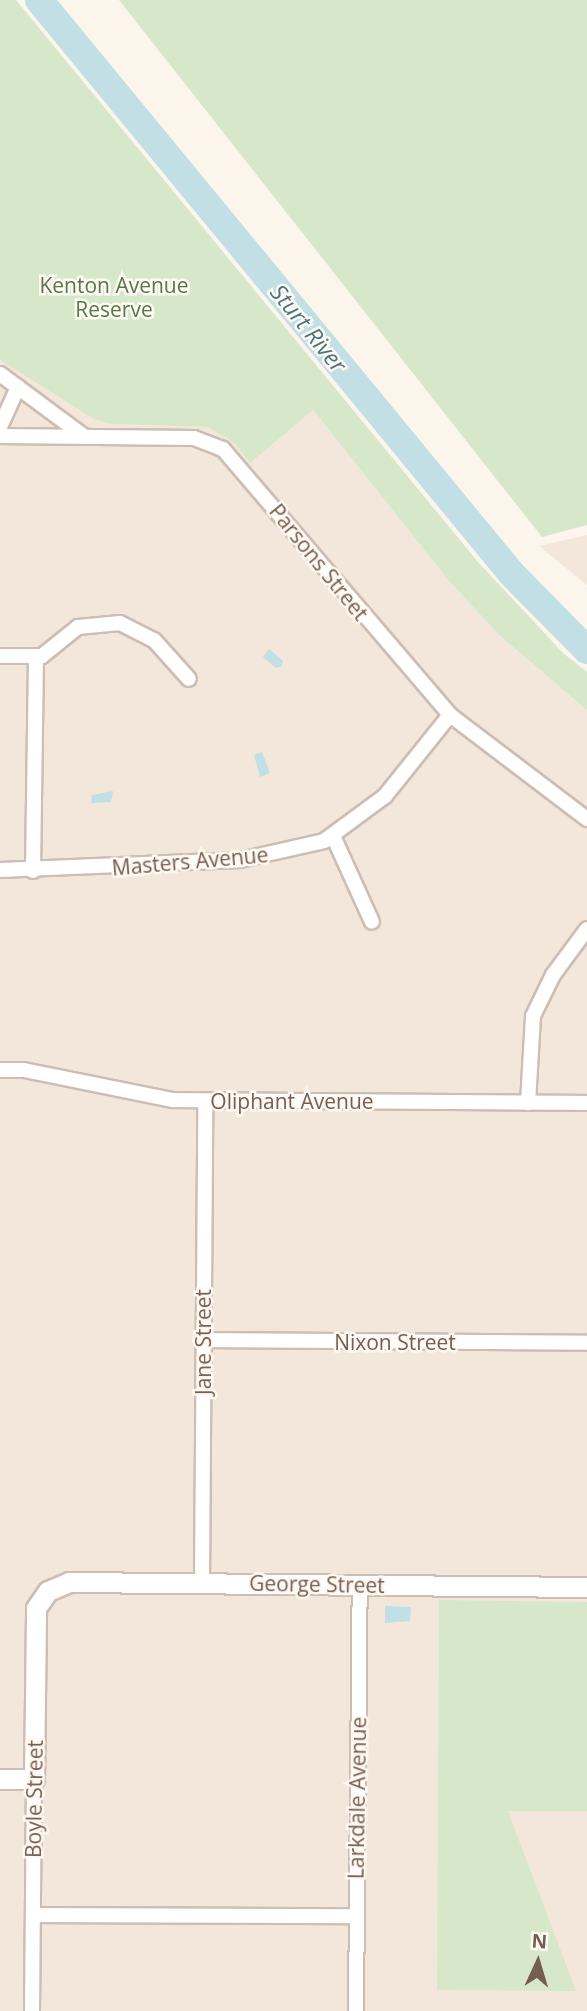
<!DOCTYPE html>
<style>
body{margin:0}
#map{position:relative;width:587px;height:2011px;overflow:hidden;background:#fbf5eb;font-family:"Open Sans",sans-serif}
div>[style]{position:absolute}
.residential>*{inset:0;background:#f2e7da}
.green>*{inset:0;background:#d7e8ca}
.water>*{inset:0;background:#c1dfe4}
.river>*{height:28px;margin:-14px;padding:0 14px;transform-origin:14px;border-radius:14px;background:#c1dfe4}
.roads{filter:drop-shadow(2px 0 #cdbdb2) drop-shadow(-2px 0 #cdbdb2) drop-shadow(0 2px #cdbdb2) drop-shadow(0 -2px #cdbdb2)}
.street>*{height:14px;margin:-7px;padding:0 7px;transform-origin:7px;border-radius:7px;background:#fff}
.secondary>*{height:19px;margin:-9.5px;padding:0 9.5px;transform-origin:9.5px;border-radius:9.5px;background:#fff}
span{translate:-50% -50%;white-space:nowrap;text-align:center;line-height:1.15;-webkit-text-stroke:5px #fef9f2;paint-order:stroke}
.park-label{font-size:21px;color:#577949}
.street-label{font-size:21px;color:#755d50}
.water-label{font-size:23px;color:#47767f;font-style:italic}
.north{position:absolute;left:503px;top:1927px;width:70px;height:70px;-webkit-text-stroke:5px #fef9f2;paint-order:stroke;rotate:4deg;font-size:19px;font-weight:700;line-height:28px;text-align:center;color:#755d50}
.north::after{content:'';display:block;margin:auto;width:24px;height:32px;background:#755d50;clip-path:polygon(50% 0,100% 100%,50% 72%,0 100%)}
</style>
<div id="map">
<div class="residential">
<div style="clip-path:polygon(0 360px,111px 424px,207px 427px,233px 442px,250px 463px,313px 410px,449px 581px,499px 635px,587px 710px,587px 2011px,0 2011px)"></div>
<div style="clip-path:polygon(587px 535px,587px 585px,539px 546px)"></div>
</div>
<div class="green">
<div style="clip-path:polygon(0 0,16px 0,478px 562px,563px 653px,587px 672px,587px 710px,499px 635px,449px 581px,313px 410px,250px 463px,233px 442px,207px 427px,111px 424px,94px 419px,0 360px)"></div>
<div style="clip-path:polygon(119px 0,587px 0,587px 525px,542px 537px)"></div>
<div style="clip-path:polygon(439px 1600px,587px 1602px,587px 1811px,508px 1811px,576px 1991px,437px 1990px)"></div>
</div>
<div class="water">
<div style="clip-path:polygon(269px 649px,283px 661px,282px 666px,276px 668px,263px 657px)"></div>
<div style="clip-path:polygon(262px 752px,270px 773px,260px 777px,254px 755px)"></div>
<div style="clip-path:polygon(113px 791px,111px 802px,91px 803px,92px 795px)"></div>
<div style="clip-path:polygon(385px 1606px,411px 1607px,410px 1621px,385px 1623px)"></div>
</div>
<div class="river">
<div style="left:39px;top:0;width:742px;rotate:50.52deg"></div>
<div style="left:511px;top:573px;width:108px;rotate:45.4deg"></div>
</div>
<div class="roads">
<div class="street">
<div style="left:0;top:374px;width:106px;rotate:36.5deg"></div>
<div style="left:0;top:427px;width:44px;rotate:-65.8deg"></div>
<div style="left:0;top:436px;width:194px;rotate:0.6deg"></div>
<div style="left:194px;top:438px;width:31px;rotate:21deg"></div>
<div style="left:223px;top:449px;width:350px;rotate:49.5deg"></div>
<div style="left:450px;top:715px;width:172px;rotate:37.2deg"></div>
<div style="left:0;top:656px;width:42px"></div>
<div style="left:42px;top:656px;width:46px;rotate:-38.9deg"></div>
<div style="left:78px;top:627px;width:42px;rotate:-5.4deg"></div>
<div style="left:120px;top:623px;width:38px;rotate:27deg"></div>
<div style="left:154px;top:640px;width:52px;rotate:48.1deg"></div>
<div style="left:333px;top:836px;width:94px;rotate:65.6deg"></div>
<div style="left:0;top:870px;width:240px;rotate:-2.4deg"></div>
<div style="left:240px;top:860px;width:86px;rotate:-12.7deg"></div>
<div style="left:324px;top:841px;width:76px;rotate:-36.4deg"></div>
<div style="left:385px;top:796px;width:104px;rotate:-51.3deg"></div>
<div style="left:33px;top:871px;width:214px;rotate:-89.2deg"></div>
<div style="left:0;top:1070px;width:24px"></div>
<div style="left:24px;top:1070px;width:152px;rotate:11.4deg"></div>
<div style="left:173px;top:1100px;width:414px;rotate:0.4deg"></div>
<div style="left:528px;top:1103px;width:87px;rotate:-86.7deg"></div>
<div style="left:533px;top:1016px;width:46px;rotate:-64deg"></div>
<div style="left:553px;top:975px;width:57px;rotate:-53.5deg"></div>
<div style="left:203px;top:1340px;width:384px;rotate:0.4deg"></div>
<div style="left:202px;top:1583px;width:482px;rotate:-89.6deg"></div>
<div style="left:33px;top:1915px;width:323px;rotate:0.2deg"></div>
<div style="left:32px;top:2011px;width:232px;rotate:-89.5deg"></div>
<div style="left:356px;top:2011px;width:426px;rotate:-89.5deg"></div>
</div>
<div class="secondary">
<div style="left:0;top:1779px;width:34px"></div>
<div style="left:34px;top:1779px;width:171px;rotate:-89.3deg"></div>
<div style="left:36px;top:1608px;width:21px;rotate:-55deg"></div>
<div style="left:48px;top:1591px;width:23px;rotate:-23deg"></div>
<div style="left:69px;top:1582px;width:518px;rotate:0.55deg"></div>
</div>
</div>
<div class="park-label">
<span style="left:114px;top:297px">Kenton Avenue<br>Reserve</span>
</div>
<div class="street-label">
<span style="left:319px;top:562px;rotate:51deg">Parsons Street</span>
<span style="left:190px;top:861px;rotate:-5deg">Masters Avenue</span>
<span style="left:292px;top:1101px">Oliphant Avenue</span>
<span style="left:203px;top:1342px;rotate:-90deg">Jane Street</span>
<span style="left:395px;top:1342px">Nixon Street</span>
<span style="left:317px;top:1584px;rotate:1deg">George Street</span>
<span style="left:357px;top:1798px;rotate:-89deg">Larkdale Avenue</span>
<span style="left:34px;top:1799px;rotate:-89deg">Boyle Street</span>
</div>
<div class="water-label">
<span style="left:309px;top:328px;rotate:51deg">Sturt River</span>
</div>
<div class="north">N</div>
</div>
